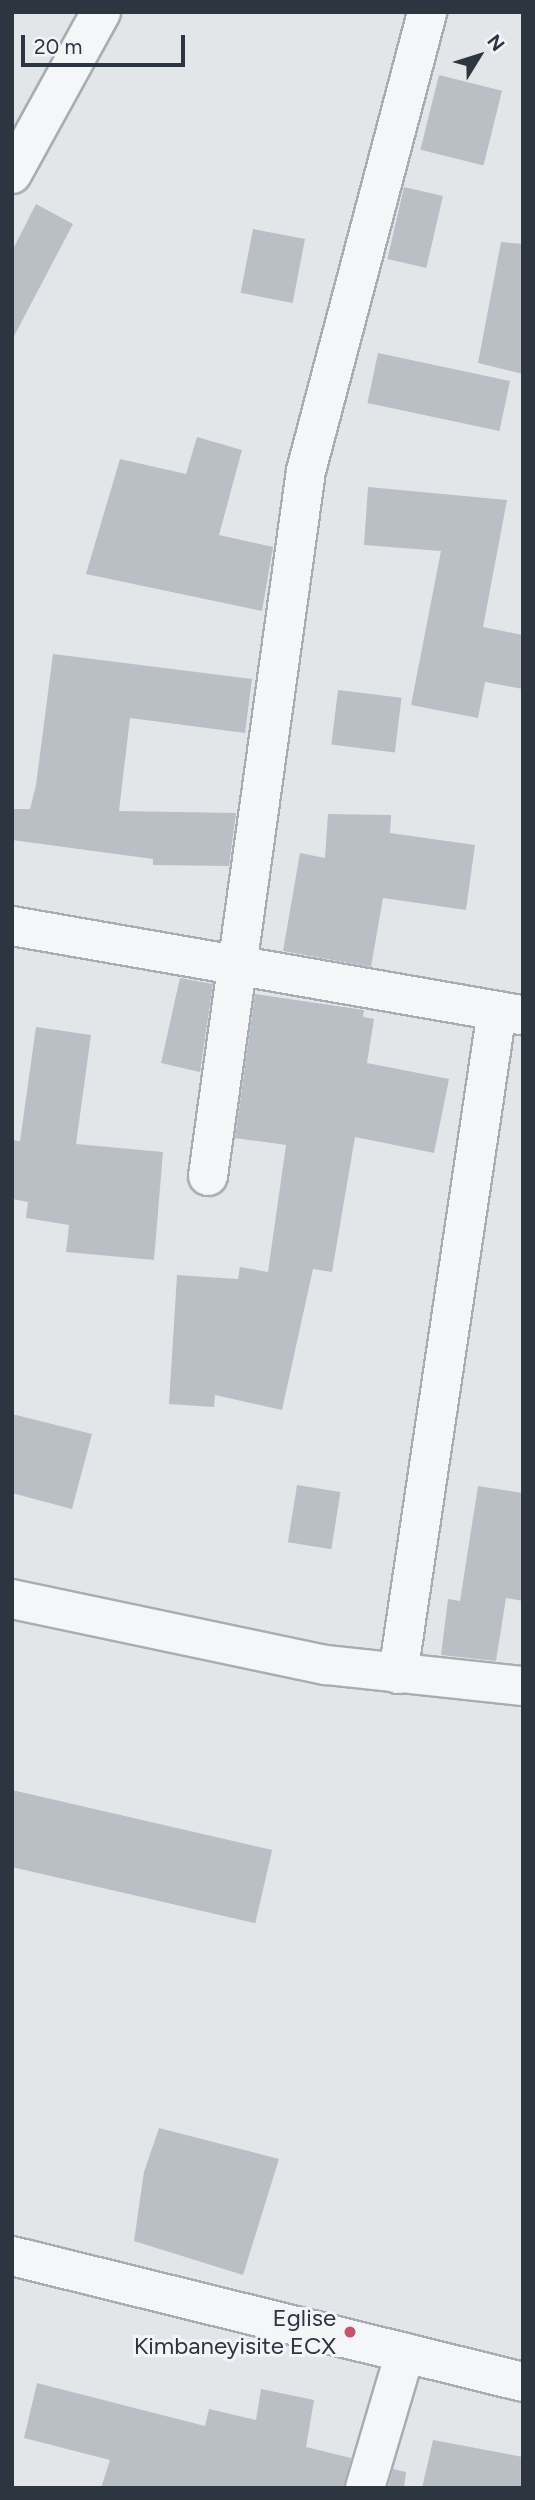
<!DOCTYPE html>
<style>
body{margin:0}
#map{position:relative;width:535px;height:2500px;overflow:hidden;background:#e3e6e9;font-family:Figtree,sans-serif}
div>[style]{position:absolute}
.building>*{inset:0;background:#babfc6;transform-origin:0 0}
.roads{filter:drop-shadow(2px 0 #a8adb3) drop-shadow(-2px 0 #a8adb3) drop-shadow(0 2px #a8adb3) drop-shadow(0 -2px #a8adb3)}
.minor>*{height:38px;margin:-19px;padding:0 19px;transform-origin:19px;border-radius:19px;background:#f5f6f8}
.dots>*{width:19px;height:19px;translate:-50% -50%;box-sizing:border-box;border:4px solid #f2f4f7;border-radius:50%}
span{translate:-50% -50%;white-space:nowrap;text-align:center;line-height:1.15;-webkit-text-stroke:6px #f2f4f7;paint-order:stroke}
.poi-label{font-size:24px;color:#2c3540}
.right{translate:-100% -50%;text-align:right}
.frame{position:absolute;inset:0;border:14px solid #2c3540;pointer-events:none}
.north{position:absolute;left:444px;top:21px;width:70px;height:70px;-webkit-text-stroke:5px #f2f4f7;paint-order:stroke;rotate:52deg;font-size:19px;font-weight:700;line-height:28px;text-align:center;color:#2c3540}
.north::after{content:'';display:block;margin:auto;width:24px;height:32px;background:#2c3540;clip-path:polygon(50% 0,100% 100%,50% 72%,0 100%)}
.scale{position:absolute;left:21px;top:35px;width:164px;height:32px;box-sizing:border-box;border:4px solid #2c3540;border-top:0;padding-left:9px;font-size:21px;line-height:24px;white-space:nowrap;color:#2c3540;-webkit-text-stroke:5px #f2f4f7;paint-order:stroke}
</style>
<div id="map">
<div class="building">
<div style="left:439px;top:75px;width:65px;height:77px;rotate:14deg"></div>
<div style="left:404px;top:187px;width:40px;height:74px;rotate:13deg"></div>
<div style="clip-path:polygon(36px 204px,73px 224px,12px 340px,12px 251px)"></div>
<div style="left:253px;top:229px;width:53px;height:65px;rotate:11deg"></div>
<div style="clip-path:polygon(501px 242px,523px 244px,523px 374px,478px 363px)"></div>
<div style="left:378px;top:353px;width:135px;height:51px;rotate:12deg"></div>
<div style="clip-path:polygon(197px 437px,242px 450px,219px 535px,273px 547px,262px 611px,86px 574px,120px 459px,186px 474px)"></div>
<div style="clip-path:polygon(368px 487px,507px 500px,483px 627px,523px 635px,523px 689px,485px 682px,478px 718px,411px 705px,441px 551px,364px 545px)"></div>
<div style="clip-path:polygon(53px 654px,252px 679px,245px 733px,130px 718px,119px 811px,236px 813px,229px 866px,153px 865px,153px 859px,12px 840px,12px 809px,30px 809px,36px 785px)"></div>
<div style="left:338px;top:690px;width:64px;height:55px;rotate:7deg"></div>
<div style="clip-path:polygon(328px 814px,391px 815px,390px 833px,475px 845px,466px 910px,383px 898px,371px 967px,283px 951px,300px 853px,325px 858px)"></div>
<div style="clip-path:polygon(180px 978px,213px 984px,200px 1072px,161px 1063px)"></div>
<div style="clip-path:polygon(255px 994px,364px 1010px,363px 1017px,374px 1019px,367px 1063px,449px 1079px,434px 1153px,355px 1137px,332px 1272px,313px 1269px,282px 1410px,215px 1395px,214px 1407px,169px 1404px,177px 1275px,238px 1279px,240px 1267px,268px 1272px,286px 1145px,235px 1138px)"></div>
<div style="clip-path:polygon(36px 1027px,91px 1035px,76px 1144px,163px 1152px,154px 1260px,66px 1252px,69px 1225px,26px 1218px,28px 1202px,12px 1199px,12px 1140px,20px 1141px)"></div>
<div style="clip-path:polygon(12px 1414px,92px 1434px,72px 1509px,12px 1493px)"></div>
<div style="left:297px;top:1485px;width:44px;height:58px;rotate:9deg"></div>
<div style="clip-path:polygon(478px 1486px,523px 1493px,523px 1601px,506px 1598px,496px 1661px,441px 1655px,448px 1599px,460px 1601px)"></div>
<div style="left:12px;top:1790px;width:267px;height:75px;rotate:13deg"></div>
<div style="clip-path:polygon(159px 2128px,279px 2159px,243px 2275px,134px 2241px,144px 2172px)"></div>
<div style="clip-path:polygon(37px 2383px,205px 2426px,209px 2409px,256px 2420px,261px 2389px,314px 2400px,306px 2447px,351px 2458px,344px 2488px,101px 2488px,110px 2460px,24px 2438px)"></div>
<div style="clip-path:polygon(433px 2440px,523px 2457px,523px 2488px,422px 2488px)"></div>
<div style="clip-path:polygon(393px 2469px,406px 2472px,404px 2488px,388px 2488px)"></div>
</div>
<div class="roads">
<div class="minor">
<div style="left:12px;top:174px;width:185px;rotate:-61.2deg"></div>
<div style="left:12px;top:926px;width:517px;rotate:9.92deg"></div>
<div style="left:208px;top:1176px;width:712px;rotate:-82.09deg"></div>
<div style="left:306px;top:471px;width:475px;rotate:-75.2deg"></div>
<div style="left:12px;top:1599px;width:321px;rotate:11.9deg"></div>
<div style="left:326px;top:1665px;width:198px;rotate:6.1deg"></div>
<div style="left:398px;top:1674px;width:670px;rotate:-81.51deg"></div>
<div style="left:12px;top:2256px;width:526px;rotate:13.85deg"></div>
<div style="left:365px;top:2488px;width:141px;rotate:-73.5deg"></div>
</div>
</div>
<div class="dots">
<div style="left:350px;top:2332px;background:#c1556d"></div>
</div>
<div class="poi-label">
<span class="right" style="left:336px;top:2332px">Eglise<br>Kimbaneyisite ECX</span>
</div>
<div class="frame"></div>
<div class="north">N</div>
<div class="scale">20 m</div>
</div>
